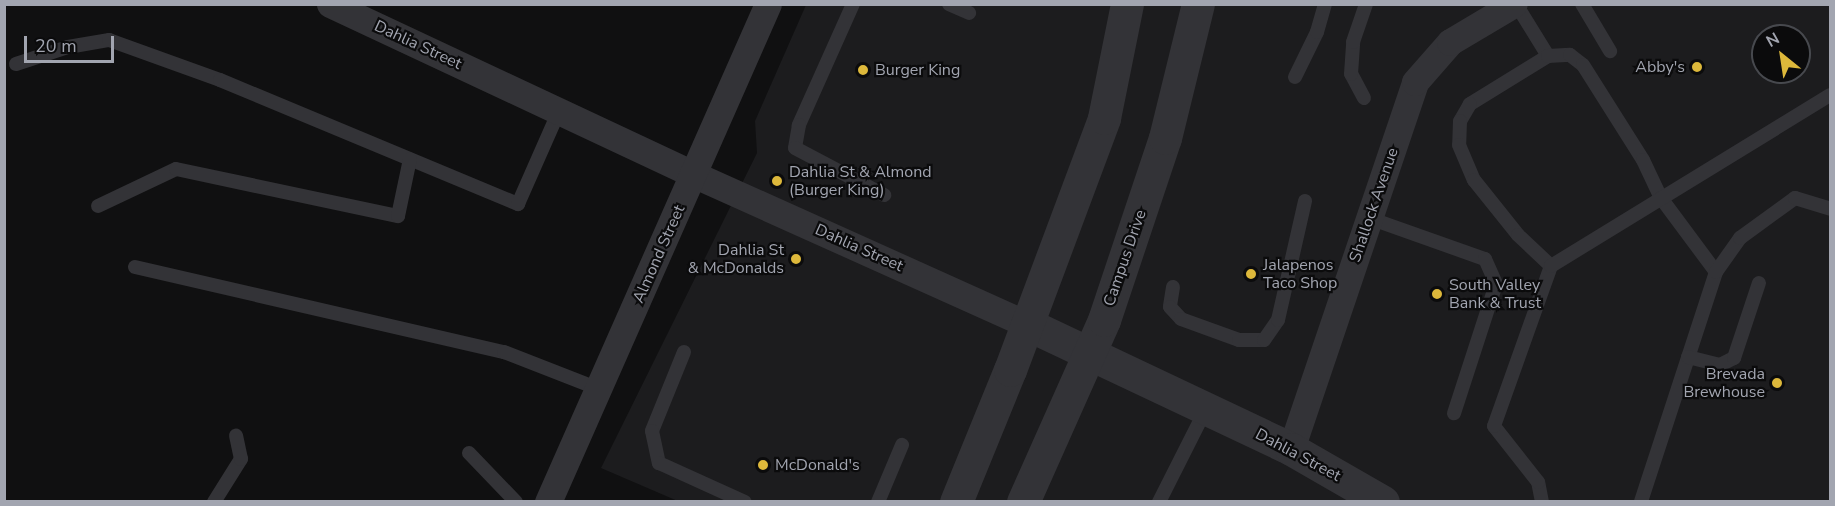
<!DOCTYPE html>
<style>
body{margin:0}
#map{position:relative;width:1835px;height:506px;overflow:hidden;background:#101011;font-family:"Nunito Sans",sans-serif}
div>[style]{position:absolute}
.built>*{inset:0;background:#1c1c1e}
.service>*{height:14px;margin:-7px;padding:0 7px;transform-origin:7px;border-radius:7px;background:#333337}
.minor>*{height:27px;margin:-13.5px;padding:0 13.5px;transform-origin:13.5px;border-radius:13.5px;background:#333337}
.tertiary>*{height:33px;margin:-16.5px;padding:0 16.5px;transform-origin:16.5px;border-radius:16.5px;background:#333337}
.dots>*{width:16px;height:16px;translate:-50% -50%;box-sizing:border-box;border:3px solid #0b0b0c;border-radius:50%}
span{translate:-50% -50%;white-space:nowrap;text-align:center;line-height:1.15;-webkit-text-stroke:4.5px #0b0b0c;paint-order:stroke}
.street-label{font-size:16px;color:#a2a5b0}
.poi-label{font-size:16px;color:#a2a5b0}
.right{translate:-100% -50%;text-align:right}
.left{translate:0 -50%;text-align:left}
.frame{position:absolute;inset:0;border:6px solid #a2a5b0;pointer-events:none}
.north{position:absolute;left:1751px;top:24px;width:60px;height:60px;box-sizing:border-box;background:#0b0b0c;border:2px solid #47494e;border-radius:50%;rotate:330deg;font-size:16px;font-weight:700;line-height:24px;text-align:center;color:#a2a5b0}
.north::after{content:'';display:block;margin:auto;width:21px;height:27px;background:#ddb83b;clip-path:polygon(50% 0,100% 100%,50% 72%,0 100%)}
.scale{position:absolute;left:24px;top:36px;width:90px;height:27px;box-sizing:border-box;border:3px solid #a2a5b0;border-top:0;padding-left:8px;font-size:18px;line-height:21px;white-space:nowrap;color:#a2a5b0;-webkit-text-stroke:4px #0b0b0c;paint-order:stroke}
</style>
<div id="map">
<div class="built">
<div style="clip-path:polygon(evenodd,806px 5px,1830px 5px,1830px 501px,680px 502px,601px 468px,757px 153px,755px 121px,806px 5px,1763px 36px,1799px 36px,1799px 72px,1763px 72px,1763px 36px)"></div>
</div>
<div class="service">
<div style="left:853px;top:4px;width:133px;rotate:114.1deg"></div>
<div style="left:799px;top:125px;width:23px;rotate:100deg"></div>
<div style="left:795px;top:148px;width:101px;rotate:27.8deg"></div>
<div style="left:949px;top:4px;width:22px;rotate:24deg"></div>
<div style="left:1516px;top:4px;width:61px;rotate:58.4deg"></div>
<div style="left:1548px;top:56px;width:92px;rotate:148.4deg"></div>
<div style="left:1470px;top:104px;width:20px;rotate:120deg"></div>
<div style="left:1460px;top:121px;width:24px;rotate:92deg"></div>
<div style="left:1459px;top:145px;width:38px;rotate:67deg"></div>
<div style="left:1474px;top:180px;width:70px;rotate:51.3deg"></div>
<div style="left:1518px;top:235px;width:45px;rotate:43.2deg"></div>
<div style="left:1582px;top:4px;width:55px;rotate:59.2deg"></div>
<div style="left:1548px;top:56px;width:22px;rotate:-3deg"></div>
<div style="left:1570px;top:55px;width:16px;rotate:38deg"></div>
<div style="left:1583px;top:65px;width:112px;rotate:57.7deg"></div>
<div style="left:1643px;top:160px;width:42px;rotate:64.7deg"></div>
<div style="left:1661px;top:198px;width:92px;rotate:53.4deg"></div>
<div style="left:1716px;top:272px;width:242px;rotate:108.1deg"></div>
<div style="left:16px;top:64px;width:55px;rotate:-18.1deg"></div>
<div style="left:68px;top:47px;width:42px;rotate:-9.7deg"></div>
<div style="left:109px;top:40px;width:118px;rotate:19.8deg"></div>
<div style="left:220px;top:80px;width:323px;rotate:22.6deg"></div>
<div style="left:518px;top:204px;width:102px;rotate:-66.2deg"></div>
<div style="left:1295px;top:77px;width:50px;rotate:-63.9deg"></div>
<div style="left:1317px;top:32px;width:29px;rotate:-74deg"></div>
<div style="left:1364px;top:98px;width:27px;rotate:-118deg"></div>
<div style="left:1351px;top:74px;width:32px;rotate:-86deg"></div>
<div style="left:1353px;top:42px;width:40px;rotate:-71.1deg"></div>
<div style="left:98px;top:206px;width:86px;rotate:-25.4deg"></div>
<div style="left:176px;top:169px;width:227px;rotate:12deg"></div>
<div style="left:398px;top:216px;width:58px;rotate:-78.1deg"></div>
<div style="left:1369px;top:218px;width:123px;rotate:19.5deg"></div>
<div style="left:1485px;top:259px;width:27px;rotate:66deg"></div>
<div style="left:1496px;top:284px;width:136px;rotate:108deg"></div>
<div style="left:135px;top:267px;width:379px;rotate:13deg"></div>
<div style="left:504px;top:352px;width:102px;rotate:21.3deg"></div>
<div style="left:1716px;top:272px;width:42px;rotate:-54.8deg"></div>
<div style="left:1740px;top:238px;width:68px;rotate:-36deg"></div>
<div style="left:1795px;top:198px;width:37px;rotate:17deg"></div>
<div style="left:1173px;top:287px;width:20px;rotate:99deg"></div>
<div style="left:1170px;top:307px;width:16px;rotate:47deg"></div>
<div style="left:1181px;top:319px;width:62px;rotate:19.9deg"></div>
<div style="left:1239px;top:340px;width:25px"></div>
<div style="left:1264px;top:340px;width:24px;rotate:-55deg"></div>
<div style="left:1278px;top:320px;width:122px;rotate:-77.2deg"></div>
<div style="left:684px;top:352px;width:85px;rotate:112.1deg"></div>
<div style="left:652px;top:431px;width:33px;rotate:78deg"></div>
<div style="left:659px;top:463px;width:94px;rotate:24.4deg"></div>
<div style="left:1688px;top:357px;width:33px;rotate:14deg"></div>
<div style="left:1720px;top:365px;width:16px;rotate:-27deg"></div>
<div style="left:1734px;top:358px;width:79px;rotate:-71.6deg"></div>
<div style="left:469px;top:453px;width:68px;rotate:46.2deg"></div>
<div style="left:214px;top:502px;width:51px;rotate:-57.9deg"></div>
<div style="left:241px;top:459px;width:24px;rotate:-102deg"></div>
<div style="left:878px;top:502px;width:62px;rotate:-67.2deg"></div>
<div style="left:1159px;top:502px;width:104px;rotate:-63.2deg"></div>
<div style="left:1542px;top:502px;width:20px;rotate:-101deg"></div>
<div style="left:1538px;top:482px;width:71px;rotate:-128.2deg"></div>
<div style="left:1494px;top:426px;width:170px;rotate:-70.4deg"></div>
<div style="left:1551px;top:266px;width:327px;rotate:-31.5deg"></div>
</div>
<div class="minor">
<div style="left:330px;top:4px;width:403px;rotate:25.1deg"></div>
<div style="left:695px;top:175px;width:364px;rotate:24.2deg"></div>
<div style="left:1291px;top:449px;width:387px;rotate:-71.3deg"></div>
<div style="left:1415px;top:82px;width:53px;rotate:-48.8deg"></div>
<div style="left:1450px;top:42px;width:74px;rotate:-30.7deg"></div>
<div style="left:548px;top:502px;width:544px;rotate:-66.17deg"></div>
</div>
<div class="tertiary">
<div style="left:1027px;top:324px;width:292px;rotate:25.3deg"></div>
<div style="left:1291px;top:449px;width:106px;rotate:29.9deg"></div>
<div style="left:956px;top:502px;width:143px;rotate:-67.8deg"></div>
<div style="left:1010px;top:370px;width:269px;rotate:-69.5deg"></div>
<div style="left:1104px;top:118px;width:116px;rotate:-78.6deg"></div>
<div style="left:1023px;top:502px;width:199px;rotate:-66deg"></div>
<div style="left:1104px;top:320px;width:192px;rotate:-71.5deg"></div>
<div style="left:1165px;top:138px;width:138px;rotate:-76.2deg"></div>
</div>
<div class="dots">
<div style="left:1697px;top:67px;background:#ddb83b"></div>
<div style="left:863px;top:70px;background:#ddb83b"></div>
<div style="left:777px;top:181px;background:#ddb83b"></div>
<div style="left:796px;top:259px;background:#ddb83b"></div>
<div style="left:1251px;top:274px;background:#ddb83b"></div>
<div style="left:1437px;top:294px;background:#ddb83b"></div>
<div style="left:1777px;top:383px;background:#ddb83b"></div>
<div style="left:763px;top:465px;background:#ddb83b"></div>
</div>
<div class="street-label">
<span style="left:418px;top:45px;rotate:25deg">Dahlia Street</span>
<span style="left:1374px;top:205px;rotate:-71deg">Shallock Avenue</span>
<span style="left:859px;top:248px;rotate:24deg">Dahlia Street</span>
<span style="left:659px;top:254px;rotate:-66deg">Almond Street</span>
<span style="left:1125px;top:258px;rotate:-71deg">Campus Drive</span>
<span style="left:1298px;top:455px;rotate:28deg">Dahlia Street</span>
</div>
<div class="poi-label">
<span class="right" style="left:1685px;top:67px">Abby's</span>
<span class="left" style="left:875px;top:70px">Burger King</span>
<span class="left" style="left:789px;top:181px">Dahlia St &amp; Almond<br>(Burger King)</span>
<span class="right" style="left:784px;top:259px">Dahlia St<br>&amp; McDonalds</span>
<span class="left" style="left:1263px;top:274px">Jalapenos<br>Taco Shop</span>
<span class="left" style="left:1449px;top:294px">South Valley<br>Bank &amp; Trust</span>
<span class="right" style="left:1765px;top:383px">Brevada<br>Brewhouse</span>
<span class="left" style="left:775px;top:465px">McDonald's</span>
</div>
<div class="frame"></div>
<div class="north">N</div>
<div class="scale">20 m</div>
</div>
